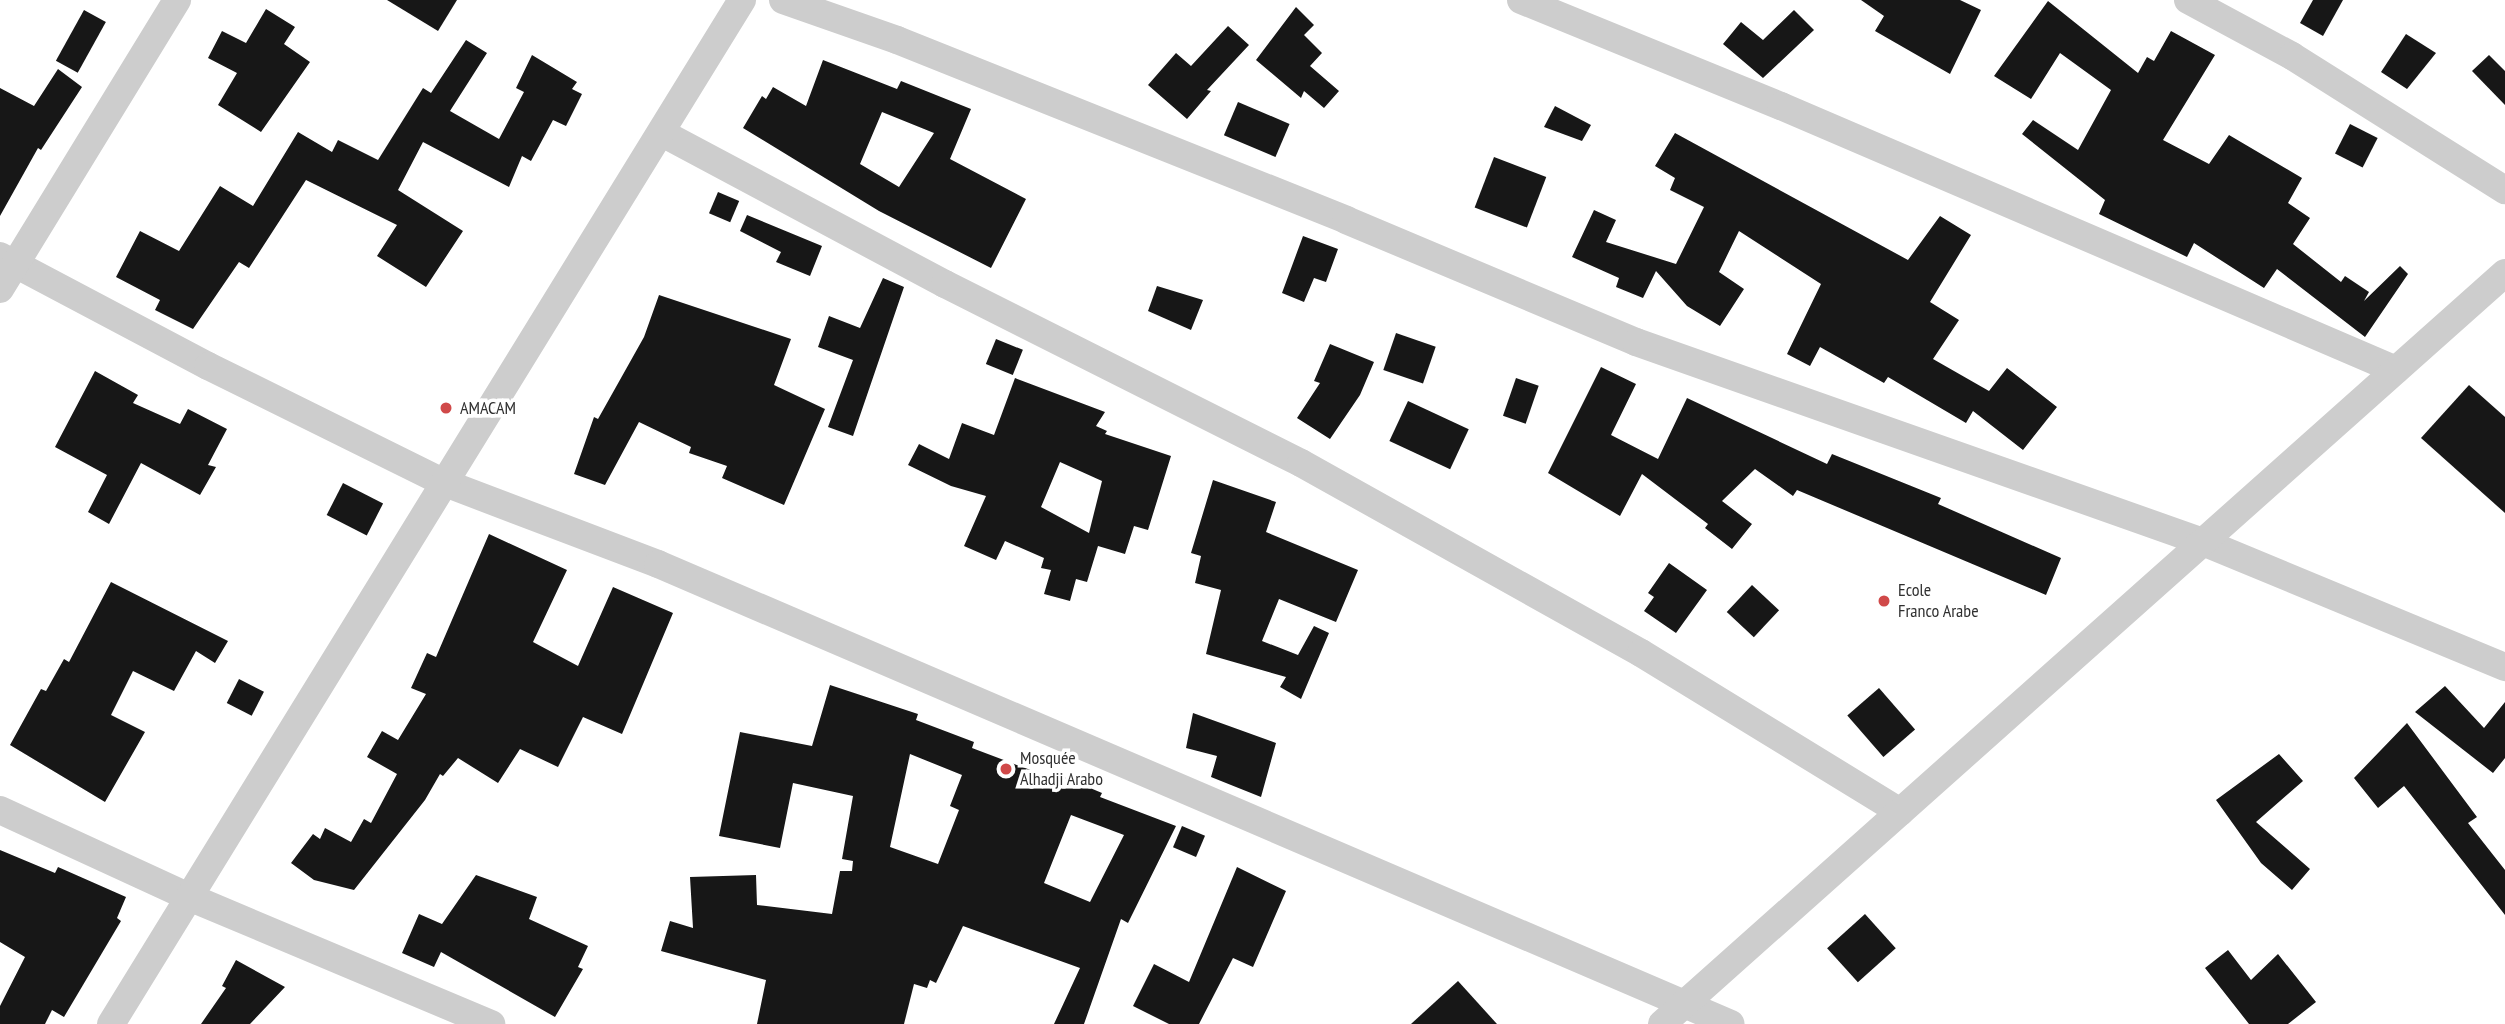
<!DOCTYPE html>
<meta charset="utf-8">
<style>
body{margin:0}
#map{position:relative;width:2505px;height:1024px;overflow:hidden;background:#fff;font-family:"PT Sans Narrow",sans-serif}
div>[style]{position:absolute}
.building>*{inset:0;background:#171717;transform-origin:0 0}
.minor>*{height:28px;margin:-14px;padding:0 14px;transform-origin:14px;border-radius:14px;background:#cdcdcd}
.dots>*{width:19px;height:19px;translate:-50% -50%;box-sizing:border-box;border:4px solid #fff;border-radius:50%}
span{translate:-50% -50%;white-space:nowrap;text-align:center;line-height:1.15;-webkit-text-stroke:7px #fff;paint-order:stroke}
.poi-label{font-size:18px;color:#303030}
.left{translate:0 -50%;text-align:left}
</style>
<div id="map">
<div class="building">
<div style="clip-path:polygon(387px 0,457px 0,438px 31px)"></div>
<div style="clip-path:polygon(1861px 0,1960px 0,1981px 10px,1950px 74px,1875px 31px,1884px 16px)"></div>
<div style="clip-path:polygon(2313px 0,2343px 0,2323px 36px,2300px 23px)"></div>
<div style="clip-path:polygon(2048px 1px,2138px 73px,2147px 57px,2154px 61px,2171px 31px,2215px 55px,2163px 140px,2209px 164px,2229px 135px,2302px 178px,2288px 203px,2310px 218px,2293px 244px,2341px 282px,2345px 276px,2369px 292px,2364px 301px,2400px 266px,2408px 274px,2365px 337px,2277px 269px,2264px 288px,2194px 243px,2187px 257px,2099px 214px,2105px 200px,2022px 134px,2033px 120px,2078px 150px,2111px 90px,2060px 53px,2031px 99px,1994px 76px)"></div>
<div style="clip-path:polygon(1296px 7px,1314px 25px,1304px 35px,1322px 53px,1310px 66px,1339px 91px,1324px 108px,1304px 91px,1301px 98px,1256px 60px)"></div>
<div style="clip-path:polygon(266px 9px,295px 27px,284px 44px,310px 62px,261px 132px,218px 105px,237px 73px,208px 58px,222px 31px,246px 43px)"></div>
<div style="left:84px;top:10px;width:25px;height:58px;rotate:29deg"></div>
<div style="clip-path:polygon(1794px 10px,1814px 30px,1763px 78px,1723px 44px,1741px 22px,1763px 40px)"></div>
<div style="clip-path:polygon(1228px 26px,1249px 45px,1207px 90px,1211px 91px,1187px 119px,1148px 85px,1176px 53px,1191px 66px)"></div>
<div style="clip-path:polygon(2406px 34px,2436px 53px,2407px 89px,2381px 72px)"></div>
<div style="clip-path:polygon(466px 40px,487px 53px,450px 111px,499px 139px,524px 92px,516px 88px,532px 55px,577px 82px,572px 89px,582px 94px,566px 126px,553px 120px,531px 161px,522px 156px,509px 187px,423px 142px,398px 190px,463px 231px,426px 287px,377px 256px,397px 225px,306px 180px,249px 268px,239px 262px,193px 329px,155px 310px,160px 300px,116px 277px,140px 231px,179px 251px,220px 186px,253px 206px,298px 132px,332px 152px,338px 140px,378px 160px,423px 88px,431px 93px)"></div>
<div style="clip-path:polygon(2489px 55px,2505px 71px,2505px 105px,2472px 71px)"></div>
<div style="clip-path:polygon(evenodd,823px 60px,897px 89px,901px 81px,971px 109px,950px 159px,1026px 199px,991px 268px,879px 211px,743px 128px,762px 96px,766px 99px,773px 87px,806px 106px,823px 60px,882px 112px,934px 133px,899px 187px,860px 164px,882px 112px)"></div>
<div style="clip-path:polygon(58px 69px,82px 87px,41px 150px,38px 148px,0 216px,0 88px,34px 106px)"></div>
<div style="left:1238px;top:102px;width:56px;height:36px;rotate:23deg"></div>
<div style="clip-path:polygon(1555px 106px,1591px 125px,1582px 141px,1544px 127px)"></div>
<div style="left:2350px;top:124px;width:31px;height:33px;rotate:27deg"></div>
<div style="clip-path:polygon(1675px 133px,1908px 260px,1940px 216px,1971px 235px,1930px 302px,1959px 320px,1933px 359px,1989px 391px,2007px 368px,2057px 407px,2023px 450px,1973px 411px,1966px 423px,1888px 377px,1884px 383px,1820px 347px,1810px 366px,1787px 354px,1821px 284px,1739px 231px,1719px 272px,1744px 289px,1720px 326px,1687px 306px,1656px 271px,1643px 298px,1616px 287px,1619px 278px,1572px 257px,1594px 210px,1616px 220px,1606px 242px,1676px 264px,1704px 207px,1670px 190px,1675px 178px,1655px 166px)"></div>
<div style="left:1494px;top:157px;width:56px;height:54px;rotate:21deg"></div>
<div style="left:718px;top:192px;width:23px;height:23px;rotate:23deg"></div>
<div style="clip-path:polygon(747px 215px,822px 246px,810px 276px,776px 262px,781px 252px,740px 231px)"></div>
<div style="clip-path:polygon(1303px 236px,1338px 249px,1326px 282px,1314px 278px,1304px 302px,1282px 293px)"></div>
<div style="clip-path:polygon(883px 278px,904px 287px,853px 436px,828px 427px,853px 360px,818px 347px,829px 316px,860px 328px)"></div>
<div style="clip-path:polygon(1157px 286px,1203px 300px,1191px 330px,1148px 311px)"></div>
<div style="clip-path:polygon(659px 295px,791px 339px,774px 385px,825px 409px,784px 505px,722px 478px,727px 466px,689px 453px,691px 447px,639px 422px,605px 485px,574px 474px,594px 417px,598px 419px,644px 337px)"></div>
<div style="left:1396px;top:333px;width:42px;height:39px;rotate:19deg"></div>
<div style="left:996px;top:339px;width:29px;height:27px;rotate:22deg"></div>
<div style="clip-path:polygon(1330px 344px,1374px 362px,1360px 395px,1330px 439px,1297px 418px,1320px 383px,1314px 381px)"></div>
<div style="clip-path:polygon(1601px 367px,1636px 384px,1611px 435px,1658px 459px,1687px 398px,1827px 464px,1832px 454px,1941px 498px,1938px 504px,2061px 558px,2046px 595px,1797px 490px,1793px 496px,1755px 469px,1722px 501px,1752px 524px,1732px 549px,1705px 528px,1708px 524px,1642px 474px,1620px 516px,1548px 473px)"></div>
<div style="clip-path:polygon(95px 371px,138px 395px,133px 403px,180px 424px,188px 409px,227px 429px,208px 465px,216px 467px,200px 495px,141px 463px,109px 524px,88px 512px,107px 475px,55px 447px)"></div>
<div style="clip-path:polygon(evenodd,1015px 378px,1105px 412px,1096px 426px,1107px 431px,1105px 434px,1171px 456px,1148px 530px,1134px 526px,1125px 554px,1098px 546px,1087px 582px,1076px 579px,1070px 601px,1044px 594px,1051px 570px,1041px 568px,1044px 558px,1005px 541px,996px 560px,964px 546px,986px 496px,951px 486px,908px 465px,919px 444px,949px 459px,962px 423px,994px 435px,1015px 378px,1060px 462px,1102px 481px,1089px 533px,1041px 507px,1060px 462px)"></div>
<div style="left:1516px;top:378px;width:24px;height:40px;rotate:19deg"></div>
<div style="clip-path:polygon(2469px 385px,2505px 417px,2505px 513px,2421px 438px)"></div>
<div style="left:1408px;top:401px;width:67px;height:44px;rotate:25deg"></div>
<div style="clip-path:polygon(1213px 480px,1276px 502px,1266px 532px,1358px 570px,1336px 622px,1279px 599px,1262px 641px,1298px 655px,1314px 626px,1329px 633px,1301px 699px,1280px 687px,1286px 677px,1206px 654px,1221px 590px,1195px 583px,1201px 556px,1191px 553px)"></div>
<div style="left:343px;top:483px;width:45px;height:36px;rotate:27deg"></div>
<div style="clip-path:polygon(489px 534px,567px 570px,533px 642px,578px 666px,613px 587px,673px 613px,622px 734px,583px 717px,558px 767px,520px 749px,498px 783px,458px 758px,443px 776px,440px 774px,425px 800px,354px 890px,314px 880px,291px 863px,313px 834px,320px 839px,325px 828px,351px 842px,364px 819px,371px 823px,397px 774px,367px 757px,382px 731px,398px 740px,426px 694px,411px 688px,427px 653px,436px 657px)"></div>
<div style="clip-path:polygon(1669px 563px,1707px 590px,1676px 633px,1644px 611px,1654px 597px,1648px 593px)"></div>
<div style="clip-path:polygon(111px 582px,228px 641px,215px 663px,196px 651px,174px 691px,133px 671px,111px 715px,145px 732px,105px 802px,10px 745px,41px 689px,46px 691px,64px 659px,69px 662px)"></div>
<div style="left:1752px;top:585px;width:37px;height:37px;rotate:43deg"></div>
<div style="left:239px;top:679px;width:28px;height:27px;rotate:27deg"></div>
<div style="clip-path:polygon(evenodd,830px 685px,918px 714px,916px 720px,974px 742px,972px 748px,1062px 782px,1064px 777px,1102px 793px,1100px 797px,1176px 826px,1128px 923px,1121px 919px,1084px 1024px,1054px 1024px,1080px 968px,963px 926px,936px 983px,930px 980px,927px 988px,914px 984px,904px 1024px,757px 1024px,766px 980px,661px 951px,670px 921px,693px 928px,690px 877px,756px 875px,757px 905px,832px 914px,840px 871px,852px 871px,853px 861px,842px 859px,853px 796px,793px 783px,780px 848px,719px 836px,740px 732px,812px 746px,830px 685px,910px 754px,962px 775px,950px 806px,959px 810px,938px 864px,890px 847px,910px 754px,830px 685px,1071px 815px,1124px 835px,1090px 902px,1044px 883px,1071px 815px)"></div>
<div style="clip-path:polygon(2445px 686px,2484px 728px,2505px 702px,2505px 758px,2493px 773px,2415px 712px)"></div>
<div style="left:1879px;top:688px;width:55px;height:42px;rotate:49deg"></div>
<div style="clip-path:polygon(1193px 713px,1276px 743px,1261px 797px,1211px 777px,1217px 756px,1186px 748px)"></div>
<div style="clip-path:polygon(2407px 723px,2477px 817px,2468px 823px,2505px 870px,2505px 915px,2404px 786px,2378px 808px,2354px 778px)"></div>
<div style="clip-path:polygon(2279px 754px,2303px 781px,2256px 822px,2310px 869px,2292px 890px,2261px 863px,2216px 800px)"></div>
<div style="left:1182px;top:826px;width:25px;height:23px;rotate:23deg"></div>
<div style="clip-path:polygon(0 850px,55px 873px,58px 867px,126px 897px,117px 918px,121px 921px,64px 1017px,52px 1010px,45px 1024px,0 1024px,0 1006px,25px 957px,0 942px)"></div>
<div style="clip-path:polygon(1237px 867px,1286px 891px,1253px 967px,1233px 958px,1199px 1024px,1169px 1024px,1133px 1006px,1154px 964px,1189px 982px)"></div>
<div style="clip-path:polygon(476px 875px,537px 897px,529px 919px,588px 946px,578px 967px,583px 969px,555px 1017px,441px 952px,434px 967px,402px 953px,419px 914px,442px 924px)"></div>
<div style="left:1865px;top:914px;width:46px;height:51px;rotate:48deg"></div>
<div style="clip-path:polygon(2228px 950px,2251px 980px,2278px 954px,2316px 1002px,2288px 1024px,2249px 1024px,2205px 968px)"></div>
<div style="clip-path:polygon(236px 960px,285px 987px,250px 1024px,201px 1024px,226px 988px,222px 986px)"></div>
<div style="clip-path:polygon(1458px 981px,1497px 1024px,1411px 1024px)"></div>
</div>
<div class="minor">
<div style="left:783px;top:0;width:121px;rotate:19.3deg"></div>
<div style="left:897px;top:40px;width:484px;rotate:21.8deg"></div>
<div style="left:1346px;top:220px;width:315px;rotate:22.8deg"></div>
<div style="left:1636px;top:342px;width:601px;rotate:19.43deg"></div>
<div style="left:2203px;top:542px;width:327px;rotate:22.5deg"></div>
<div style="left:1521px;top:0;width:281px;rotate:22.2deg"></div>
<div style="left:1781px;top:106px;width:669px;rotate:23.23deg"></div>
<div style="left:2188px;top:0;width:118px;rotate:28.3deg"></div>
<div style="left:2292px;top:56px;width:252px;rotate:32.2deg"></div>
<div style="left:662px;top:133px;width:321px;rotate:28.1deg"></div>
<div style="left:945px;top:284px;width:398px;rotate:26.7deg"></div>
<div style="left:1301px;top:463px;width:389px;rotate:29.2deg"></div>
<div style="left:1641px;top:653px;width:304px;rotate:31.5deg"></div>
<div style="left:0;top:256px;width:235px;rotate:27.9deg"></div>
<div style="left:208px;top:366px;width:264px;rotate:26.3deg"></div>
<div style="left:445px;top:483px;width:228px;rotate:20.8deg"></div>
<div style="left:658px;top:564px;width:1167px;rotate:23.21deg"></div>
<div style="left:0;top:289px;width:339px;rotate:-58.5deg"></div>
<div style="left:0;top:810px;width:208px;rotate:24.7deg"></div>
<div style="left:189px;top:897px;width:328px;rotate:22.8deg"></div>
<div style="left:111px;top:1024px;width:1203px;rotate:-58.36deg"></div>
<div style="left:1662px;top:1024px;width:1129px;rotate:-41.7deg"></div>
</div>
<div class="dots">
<div style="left:446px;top:408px;background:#d04949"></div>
<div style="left:1884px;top:601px;background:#d04949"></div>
<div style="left:1006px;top:769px;background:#d04949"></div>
</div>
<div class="poi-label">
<span class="left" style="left:460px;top:408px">AMACAM</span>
<span class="left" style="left:1898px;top:601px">Ecole<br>Franco Arabe</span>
<span class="left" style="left:1020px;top:769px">Mosquée<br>Alhadji Arabo</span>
</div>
</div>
